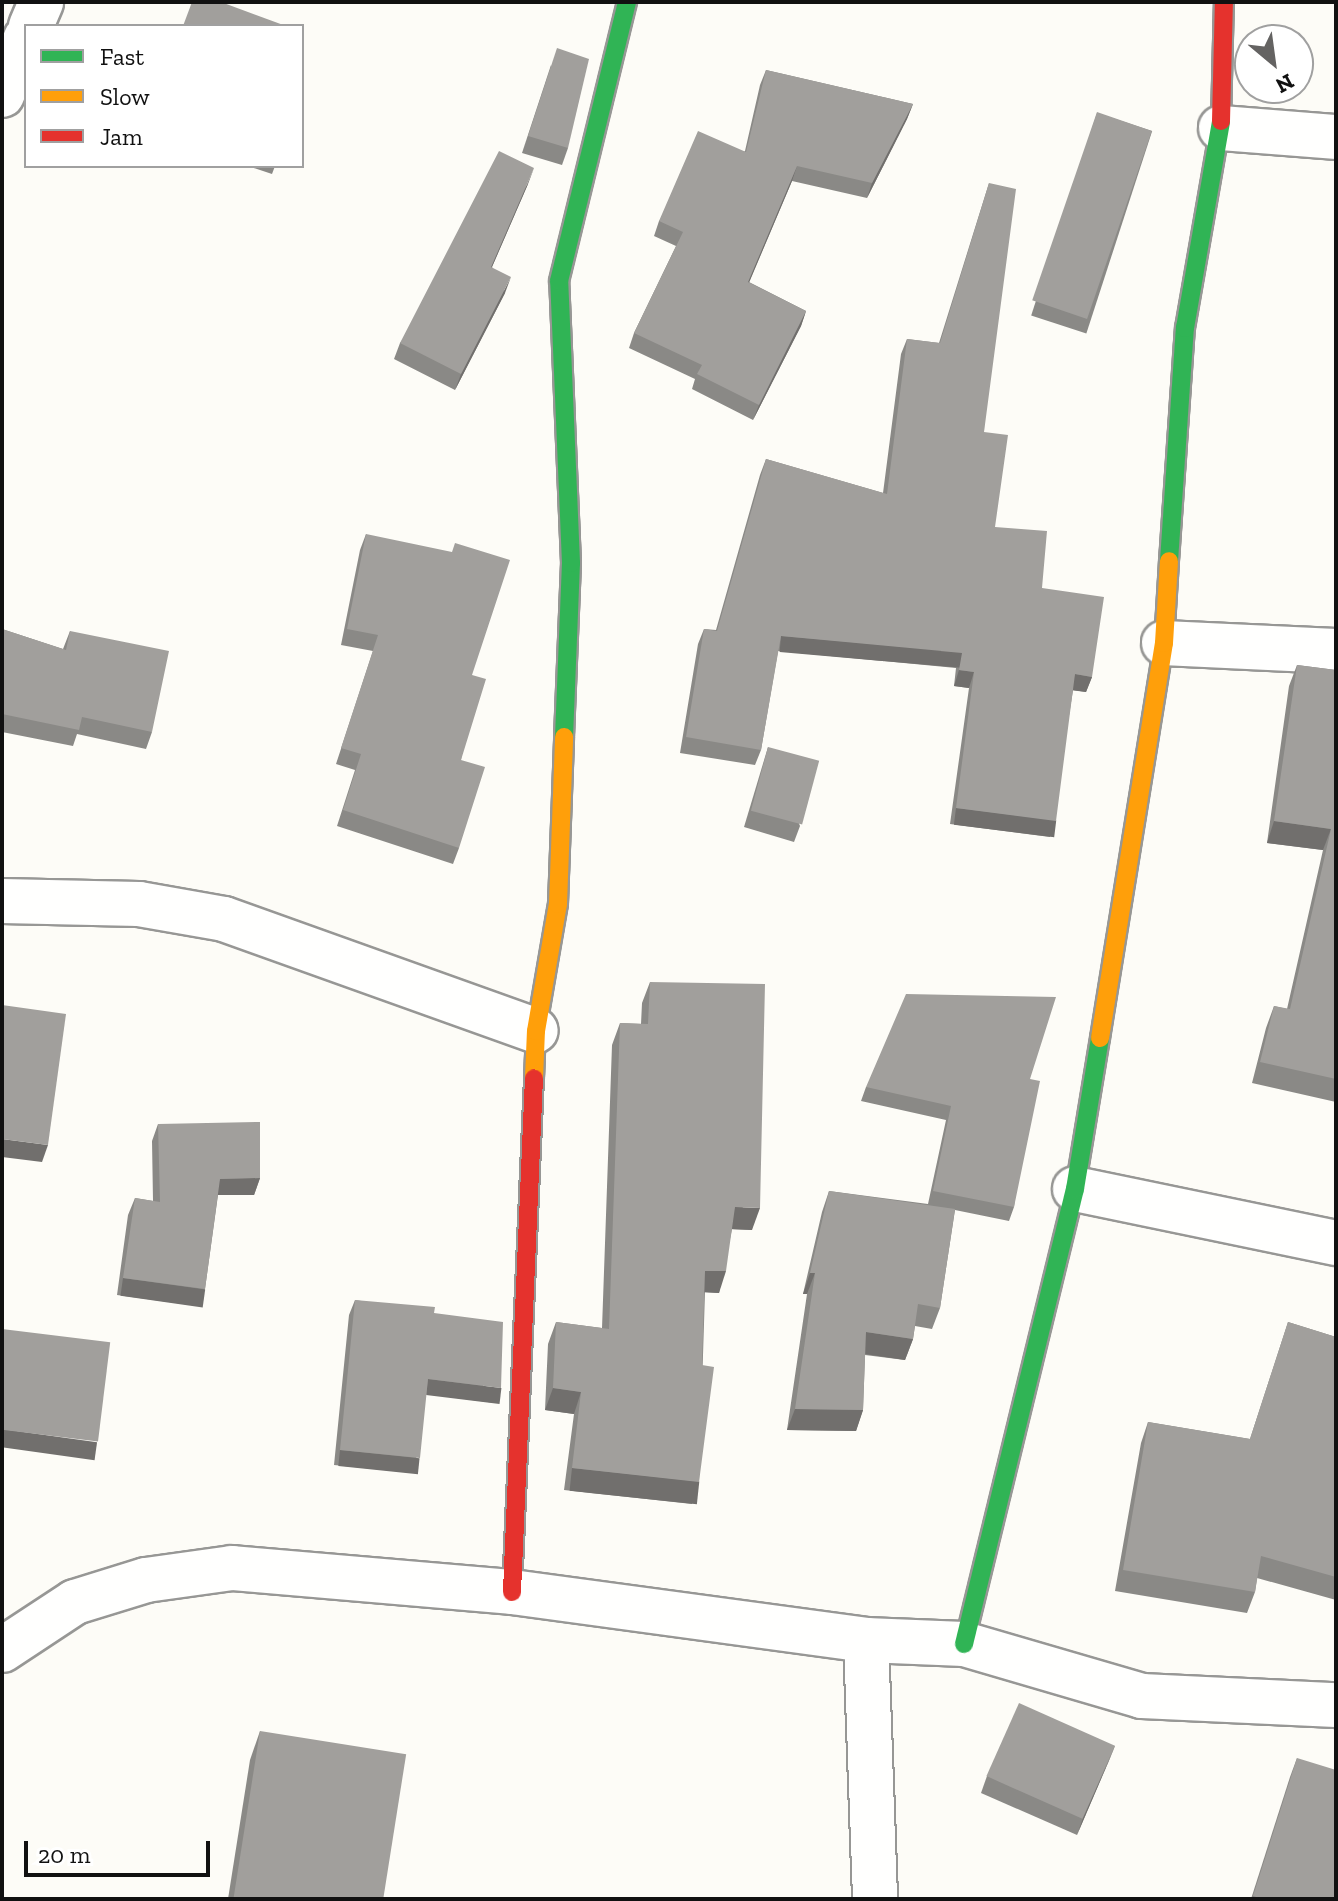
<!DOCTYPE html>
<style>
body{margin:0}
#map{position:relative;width:1338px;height:1901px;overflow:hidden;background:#fdfcf7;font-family:"Zilla Slab",serif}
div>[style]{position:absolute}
.roads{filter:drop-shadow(2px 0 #979795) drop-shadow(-2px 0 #979795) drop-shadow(0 2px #979795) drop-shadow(0 -2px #979795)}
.street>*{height:44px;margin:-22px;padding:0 22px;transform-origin:22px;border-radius:22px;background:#fffffe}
.fast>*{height:18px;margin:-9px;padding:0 9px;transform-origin:9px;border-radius:9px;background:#30b455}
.slow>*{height:18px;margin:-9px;padding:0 9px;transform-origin:9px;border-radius:9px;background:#ff9f0a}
.jam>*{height:18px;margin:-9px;padding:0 9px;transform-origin:9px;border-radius:9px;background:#e5322d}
.wall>*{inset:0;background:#8a8986;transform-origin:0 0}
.shaded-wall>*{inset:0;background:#716f6d;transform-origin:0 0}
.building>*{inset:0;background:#a19f9c;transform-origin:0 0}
span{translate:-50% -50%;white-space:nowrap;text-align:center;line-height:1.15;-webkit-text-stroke:8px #fff;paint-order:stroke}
.frame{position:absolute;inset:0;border:4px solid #111;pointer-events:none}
.legend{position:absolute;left:24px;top:24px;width:280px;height:144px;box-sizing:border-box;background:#fff;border:2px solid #a0a0a0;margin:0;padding:10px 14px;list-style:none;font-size:24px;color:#111}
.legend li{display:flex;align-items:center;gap:16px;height:40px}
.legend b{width:40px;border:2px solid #a0a0a0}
.north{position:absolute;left:1234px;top:24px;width:80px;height:80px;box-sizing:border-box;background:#fff;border:2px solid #a0a0a0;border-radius:50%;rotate:151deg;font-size:22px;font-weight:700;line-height:32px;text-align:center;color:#111}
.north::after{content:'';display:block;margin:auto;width:28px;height:36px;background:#646362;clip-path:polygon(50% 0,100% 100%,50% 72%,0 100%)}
.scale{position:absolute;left:24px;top:1841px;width:186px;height:36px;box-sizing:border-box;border:4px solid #111;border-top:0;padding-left:10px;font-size:24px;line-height:28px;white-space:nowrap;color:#111;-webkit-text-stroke:6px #fff;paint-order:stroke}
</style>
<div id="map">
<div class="roads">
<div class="street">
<div style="left:31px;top:26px;width:26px;rotate:-67deg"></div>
<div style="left:2px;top:95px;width:62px;rotate:-67.2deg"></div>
<div style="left:1221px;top:128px;width:115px;rotate:4.5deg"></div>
<div style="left:1164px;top:643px;width:172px;rotate:2.7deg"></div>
<div style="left:2px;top:901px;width:137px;rotate:1.3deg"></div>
<div style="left:139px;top:904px;width:86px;rotate:10deg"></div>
<div style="left:224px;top:919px;width:331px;rotate:19.7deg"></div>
<div style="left:1075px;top:1189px;width:267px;rotate:11.7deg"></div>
<div style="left:866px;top:1640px;width:259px;rotate:88deg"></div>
<div style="left:2px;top:1650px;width:87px;rotate:-33.3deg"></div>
<div style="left:75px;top:1602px;width:74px;rotate:-17.2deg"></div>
<div style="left:146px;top:1580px;width:87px;rotate:-7.9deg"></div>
<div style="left:232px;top:1568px;width:281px;rotate:4.9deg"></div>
<div style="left:512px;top:1592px;width:357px;rotate:7.7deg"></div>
<div style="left:866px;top:1640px;width:98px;rotate:2.3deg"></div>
<div style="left:964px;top:1644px;width:185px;rotate:16.3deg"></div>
<div style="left:1142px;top:1696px;width:194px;rotate:2.7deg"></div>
</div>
<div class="fast">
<div style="left:1169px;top:561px;width:234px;rotate:-86.1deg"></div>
<div style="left:1185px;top:328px;width:210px;rotate:-80.1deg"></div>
<div style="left:564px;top:737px;width:174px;rotate:-87.7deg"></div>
<div style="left:571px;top:563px;width:282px;rotate:-92.4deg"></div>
<div style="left:559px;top:281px;width:287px;rotate:-76.3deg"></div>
<div style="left:964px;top:1644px;width:468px;rotate:-76.3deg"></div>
<div style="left:1075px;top:1189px;width:153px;rotate:-80.6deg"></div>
</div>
<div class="slow">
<div style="left:1100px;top:1038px;width:400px;rotate:-80.8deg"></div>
<div style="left:1164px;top:643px;width:82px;rotate:-86.5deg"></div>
<div style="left:534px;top:1078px;width:47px;rotate:-87.6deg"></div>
<div style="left:536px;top:1031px;width:129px;rotate:-80.2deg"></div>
<div style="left:558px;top:904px;width:167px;rotate:-87.9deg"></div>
</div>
<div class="jam">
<div style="left:1221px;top:121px;width:119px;rotate:-88.6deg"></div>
<div style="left:512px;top:1592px;width:514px;rotate:-87.55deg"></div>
</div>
</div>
<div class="wall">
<div style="clip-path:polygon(551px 65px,568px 148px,562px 165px,522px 153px)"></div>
<div style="clip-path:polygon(766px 70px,913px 104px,907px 119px,867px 198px,792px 181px,749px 282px,806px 311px,801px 326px,753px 420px,692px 389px,695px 379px,629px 348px,634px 333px,676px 246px,654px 236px,659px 221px,745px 151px,760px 85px)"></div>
<div style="left:1097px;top:113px;width:58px;height:213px;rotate:18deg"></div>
<div style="clip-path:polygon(248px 166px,275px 166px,272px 174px)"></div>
<div style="clip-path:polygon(989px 183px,984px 432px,995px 527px,1042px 588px,1092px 677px,1086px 692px,1073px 690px,1050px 837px,950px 824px,969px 688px,954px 686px,956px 668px,778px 651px,761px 750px,755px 765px,680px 753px,698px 644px,704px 629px,716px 630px,760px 475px,766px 459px,883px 493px,901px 354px,907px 339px,939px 343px)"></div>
<div style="clip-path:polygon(528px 184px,492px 267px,505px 293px,455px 390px,394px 359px,400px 343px)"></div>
<div style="clip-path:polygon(366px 534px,472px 675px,461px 760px,459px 848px,453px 864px,337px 826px,355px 770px,336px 764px,373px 651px,341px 645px,360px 550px)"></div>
<div style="clip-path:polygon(2px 629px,63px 649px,70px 631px,152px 732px,146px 749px,77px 734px,73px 746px,2px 732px)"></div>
<div style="clip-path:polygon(1297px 665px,1336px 670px,1336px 1102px,1252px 1083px,1266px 1028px,1274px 1006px,1287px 1009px,1323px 850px,1267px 843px,1289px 686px)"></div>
<div style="clip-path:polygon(768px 747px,800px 826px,794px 842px,744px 827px)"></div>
<div style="clip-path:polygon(650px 982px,752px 1230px,732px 1229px,719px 1293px,705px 1292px,699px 1482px,692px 1504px,564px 1490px,574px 1414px,545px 1410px,548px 1344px,556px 1322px,602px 1328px,612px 1045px,620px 1023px,641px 1024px,642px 1003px)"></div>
<div style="clip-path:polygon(1030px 1079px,1014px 1207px,1009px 1221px,955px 1210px,940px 1308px,932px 1329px,915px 1326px,913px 1339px,905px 1360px,865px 1355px,863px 1410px,856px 1431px,787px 1430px,807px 1294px,803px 1294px,822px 1212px,829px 1191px,928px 1204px,946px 1120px,861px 1101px,866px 1087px)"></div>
<div style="clip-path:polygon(158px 1124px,260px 1178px,254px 1195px,218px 1195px,205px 1289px,198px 1306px,117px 1295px,128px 1215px,135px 1198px,153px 1201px,152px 1141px)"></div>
<div style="clip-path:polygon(355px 1300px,434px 1313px,495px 1403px,426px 1394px,414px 1473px,334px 1465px,349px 1315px)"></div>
<div style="clip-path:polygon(1288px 1322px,1336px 1337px,1336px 1600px,1257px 1578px,1255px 1592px,1247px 1613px,1115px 1591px,1141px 1443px,1148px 1422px,1250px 1439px)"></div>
<div style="clip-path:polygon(260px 1731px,383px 1899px,228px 1899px,250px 1760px)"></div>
<div style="clip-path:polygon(1115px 1746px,1077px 1835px,981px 1793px,987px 1776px)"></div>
<div style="clip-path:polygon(1297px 1758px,1336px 1899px,1251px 1899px,1290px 1777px)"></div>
</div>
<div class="shaded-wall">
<div style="clip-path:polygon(913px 104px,907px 119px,867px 198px,872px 183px)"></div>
<div style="clip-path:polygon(797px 166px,792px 181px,743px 297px,748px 282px)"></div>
<div style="clip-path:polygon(534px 168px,528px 184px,485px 283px,491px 267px)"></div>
<div style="clip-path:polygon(511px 277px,505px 293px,455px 390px,461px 374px)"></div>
<div style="clip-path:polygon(806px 311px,801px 326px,753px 420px,759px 405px)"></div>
<div style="left:781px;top:636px;width:182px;height:16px;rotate:5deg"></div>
<div style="clip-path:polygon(959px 670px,974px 672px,969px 688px,954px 686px)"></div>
<div style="clip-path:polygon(1075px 674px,1092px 677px,1086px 692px,1070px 690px)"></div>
<div style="left:956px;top:808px;width:101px;height:17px;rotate:7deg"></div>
<div style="clip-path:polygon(1274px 821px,1331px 829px,1323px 850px,1267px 843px)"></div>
<div style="clip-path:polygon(2px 1139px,48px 1145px,42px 1162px,2px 1157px)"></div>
<div style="clip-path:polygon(260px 1178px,254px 1195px,214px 1195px,220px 1179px)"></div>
<div style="clip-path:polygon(735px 1207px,760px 1208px,752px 1230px,727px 1229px)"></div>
<div style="clip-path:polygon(705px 1271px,726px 1271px,719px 1293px,698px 1292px)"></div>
<div style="clip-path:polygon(810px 1273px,815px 1273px,807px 1294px,803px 1294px)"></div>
<div style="left:123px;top:1278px;width:83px;height:18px;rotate:8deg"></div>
<div style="clip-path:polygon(866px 1332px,913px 1339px,905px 1360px,858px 1353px)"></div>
<div style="left:428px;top:1379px;width:74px;height:16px;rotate:7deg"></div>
<div style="clip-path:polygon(553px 1388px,581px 1392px,574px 1414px,545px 1410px)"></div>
<div style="clip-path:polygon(795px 1409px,863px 1410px,856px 1431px,787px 1430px)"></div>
<div style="left:2px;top:1429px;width:96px;height:18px;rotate:8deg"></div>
<div style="left:340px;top:1450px;width:80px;height:16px;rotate:6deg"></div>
<div style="left:572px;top:1468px;width:128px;height:23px;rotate:6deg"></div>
<div style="clip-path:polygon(1115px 1746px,1108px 1763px,1077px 1835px,1083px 1818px)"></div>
</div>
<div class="building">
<div style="clip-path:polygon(192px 2px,221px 2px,286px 26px,183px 26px)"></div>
<div style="clip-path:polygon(557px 48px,589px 59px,568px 148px,528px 136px)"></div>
<div style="clip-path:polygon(766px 70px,913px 104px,872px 183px,797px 166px,748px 282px,806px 311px,759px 405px,697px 374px,702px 365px,634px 333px,683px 232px,659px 221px,698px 131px,746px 152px)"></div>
<div style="left:1097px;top:112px;width:58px;height:199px;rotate:19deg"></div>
<div style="clip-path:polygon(499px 151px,534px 168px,491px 267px,511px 277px,461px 374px,400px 343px)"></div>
<div style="clip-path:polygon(989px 183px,1016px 189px,984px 432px,1008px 435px,995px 527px,1047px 531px,1042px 588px,1104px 597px,1092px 677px,1075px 674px,1056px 821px,956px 808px,974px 672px,959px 670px,962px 653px,781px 636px,761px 750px,686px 737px,704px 629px,717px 631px,766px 459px,887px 494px,907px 339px,940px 343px)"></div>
<div style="clip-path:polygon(366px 534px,452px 552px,455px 543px,510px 560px,472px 675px,486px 679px,461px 760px,485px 767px,459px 848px,343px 810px,361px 754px,341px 748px,378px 635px,347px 629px)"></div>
<div style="clip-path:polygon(2px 629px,66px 650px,70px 631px,169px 651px,152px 732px,82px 717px,79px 730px,2px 714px)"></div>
<div style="clip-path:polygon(1297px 665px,1336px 670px,1336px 1079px,1260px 1062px,1274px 1006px,1290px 1009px,1331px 829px,1274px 821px)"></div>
<div style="left:768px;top:747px;width:53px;height:66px;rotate:15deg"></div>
<div style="clip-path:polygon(650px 982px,765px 984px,760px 1208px,735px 1207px,726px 1271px,705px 1271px,702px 1365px,714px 1367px,699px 1482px,572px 1468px,581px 1392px,553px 1388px,556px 1322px,609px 1329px,620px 1023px,648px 1024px)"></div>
<div style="clip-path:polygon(906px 994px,1056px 997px,1030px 1079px,1040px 1081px,1014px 1207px,933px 1191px,951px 1106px,866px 1087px)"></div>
<div style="clip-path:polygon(2px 1005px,66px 1014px,48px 1145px,2px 1139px)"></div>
<div style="clip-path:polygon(260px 1122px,260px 1178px,220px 1179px,205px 1289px,123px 1278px,135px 1198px,160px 1202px,158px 1124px)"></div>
<div style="clip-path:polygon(829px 1191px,955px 1209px,940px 1308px,918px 1304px,913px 1339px,866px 1332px,863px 1410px,795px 1409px,815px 1273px,810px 1273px)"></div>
<div style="clip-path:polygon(355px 1300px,435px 1307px,434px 1313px,503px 1322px,501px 1388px,428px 1379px,420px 1458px,340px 1450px)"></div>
<div style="clip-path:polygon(1288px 1322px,1336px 1337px,1336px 1577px,1261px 1556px,1255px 1592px,1123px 1570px,1148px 1422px,1250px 1439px)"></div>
<div style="left:2px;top:1329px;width:109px;height:100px;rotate:7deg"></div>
<div style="left:1019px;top:1703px;width:105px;height:80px;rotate:24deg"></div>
<div style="left:260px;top:1731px;width:148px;height:170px;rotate:9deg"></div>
<div style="clip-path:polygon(1297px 1758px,1336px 1770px,1336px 1899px,1263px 1899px,1253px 1896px)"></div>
</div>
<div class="frame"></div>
<ul class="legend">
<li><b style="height:10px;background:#30b455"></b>Fast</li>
<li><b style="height:10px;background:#ff9f0a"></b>Slow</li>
<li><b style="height:10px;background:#e5322d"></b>Jam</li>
</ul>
<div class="north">N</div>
<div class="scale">20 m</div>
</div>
